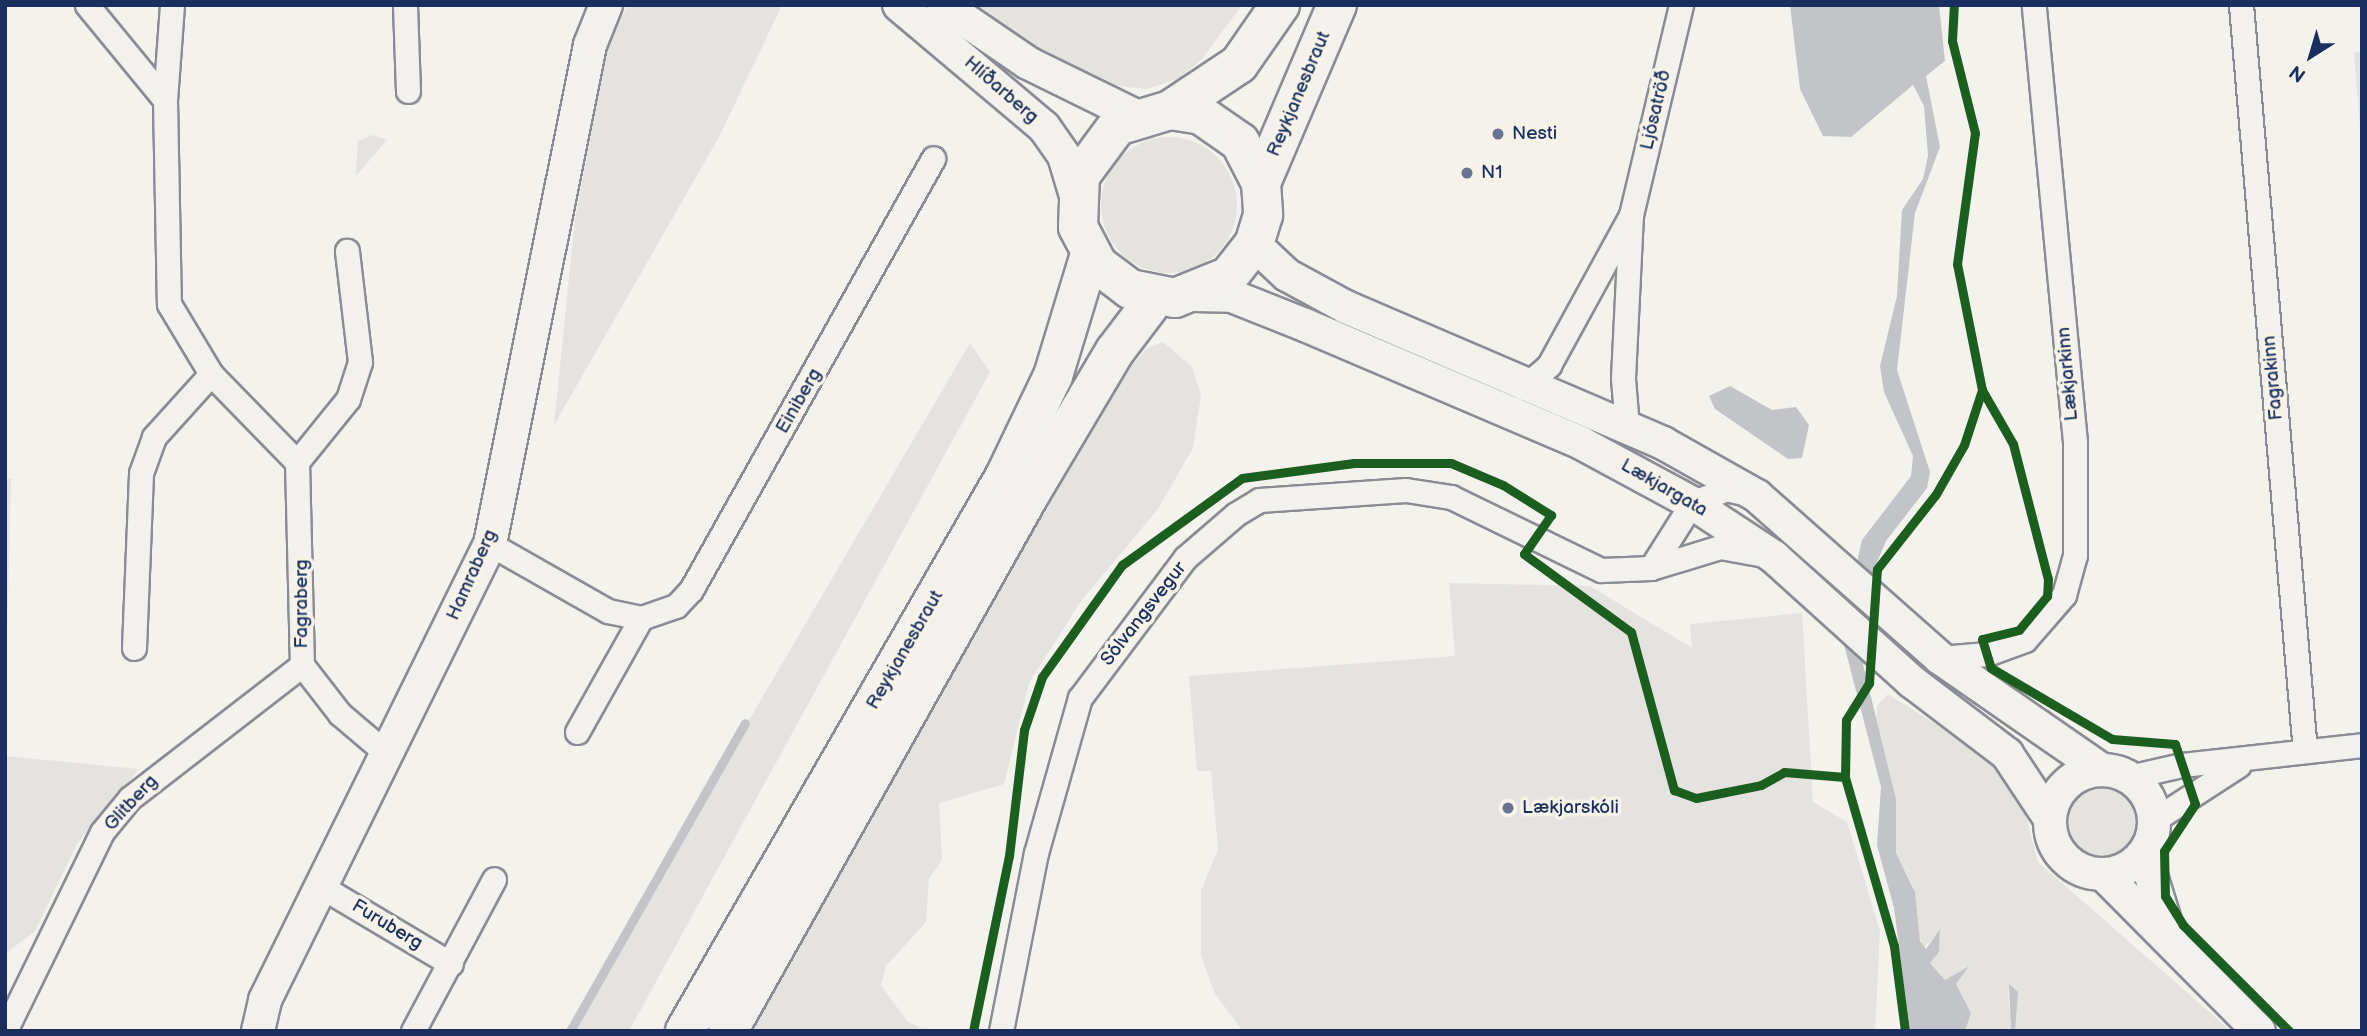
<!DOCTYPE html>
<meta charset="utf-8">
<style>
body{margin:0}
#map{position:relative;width:2367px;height:1036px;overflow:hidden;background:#f4f2ec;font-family:"Balsamiq Sans",sans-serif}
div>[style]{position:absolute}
.built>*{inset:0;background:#e4e3df}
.round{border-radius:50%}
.water>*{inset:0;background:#c2c4c8}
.stream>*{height:9px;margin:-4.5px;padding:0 4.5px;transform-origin:4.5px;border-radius:4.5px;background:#c2c4c8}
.roads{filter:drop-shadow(2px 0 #898c92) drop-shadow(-2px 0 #898c92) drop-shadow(0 2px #898c92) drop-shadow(0 -2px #898c92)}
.street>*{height:23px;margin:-11.5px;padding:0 11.5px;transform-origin:11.5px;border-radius:11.5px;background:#f2f1ed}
.secondary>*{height:32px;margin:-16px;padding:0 16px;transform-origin:16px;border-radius:16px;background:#f2f1ed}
.secondary>.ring{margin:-16px;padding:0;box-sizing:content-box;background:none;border:32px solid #f2f1ed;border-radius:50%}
.highway>*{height:38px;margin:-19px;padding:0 19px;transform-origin:19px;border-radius:19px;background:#f2f1ed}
.cycleway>*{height:9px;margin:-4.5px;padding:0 4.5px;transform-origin:4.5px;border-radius:4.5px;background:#1b5e20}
.dots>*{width:19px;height:19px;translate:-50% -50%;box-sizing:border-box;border:4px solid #f7f3e8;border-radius:50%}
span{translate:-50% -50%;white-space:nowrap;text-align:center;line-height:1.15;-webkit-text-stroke:7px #f7f3e8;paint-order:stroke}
.street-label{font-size:19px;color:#1b2f5e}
.poi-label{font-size:19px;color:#1b2f5e}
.left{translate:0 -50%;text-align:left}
.frame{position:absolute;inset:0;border:7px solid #1b2f5e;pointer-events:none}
.north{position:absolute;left:2276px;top:21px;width:70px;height:70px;-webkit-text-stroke:5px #f7f3e8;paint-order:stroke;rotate:217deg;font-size:19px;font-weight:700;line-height:28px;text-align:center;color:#1b2f5e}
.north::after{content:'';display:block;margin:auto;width:24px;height:32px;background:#1b2f5e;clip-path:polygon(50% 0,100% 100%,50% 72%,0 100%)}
</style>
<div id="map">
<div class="built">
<div style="clip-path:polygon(629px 5px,782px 5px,719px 137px,554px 425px,575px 219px,610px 36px)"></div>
<div style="clip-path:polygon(964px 5px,1242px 5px,1202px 59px,1179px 78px,1147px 89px,1108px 85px,1046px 60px)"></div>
<div style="clip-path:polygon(2354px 52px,2362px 52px,2362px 152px)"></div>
<div style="clip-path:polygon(373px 135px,387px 140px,356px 176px,358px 141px)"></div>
<div class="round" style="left:1101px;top:137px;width:136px;height:136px"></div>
<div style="clip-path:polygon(1163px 342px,1192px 367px,1201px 395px,1193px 448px,1158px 509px,1081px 601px,1029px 683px,1004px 784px,939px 803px,942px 860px,929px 879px,926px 922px,886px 966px,881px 985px,907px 1021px,926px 1031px,742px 1031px,1127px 371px,1147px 348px)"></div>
<div style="clip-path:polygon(970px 343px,990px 372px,629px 1031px,567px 1031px)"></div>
<div style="clip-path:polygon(5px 479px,11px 479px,5px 721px)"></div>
<div style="clip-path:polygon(1449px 583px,1590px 586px,1692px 648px,1690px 624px,1802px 613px,1813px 802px,1847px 822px,1880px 931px,1875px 1031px,1243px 1031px,1215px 994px,1201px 956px,1201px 891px,1218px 849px,1211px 771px,1197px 771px,1189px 676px,1455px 656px)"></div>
<div style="clip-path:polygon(1888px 694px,1998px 763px,2024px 809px,2038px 862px,2231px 1031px,2015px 1031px,2015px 996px,2008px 989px,2011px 1031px,1965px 1031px,1971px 1013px,1956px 984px,1968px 966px,1945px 980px,1930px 963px,1939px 952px,1940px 932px,1923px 948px,1913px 916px,1914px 888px,1896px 853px,1896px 799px,1877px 720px,1877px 706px)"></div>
<div style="clip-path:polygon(5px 756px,139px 769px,77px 844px,35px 931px,5px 954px)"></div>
<div class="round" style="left:2065px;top:785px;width:74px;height:74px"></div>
</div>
<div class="water">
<div style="clip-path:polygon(1790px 5px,1939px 5px,1945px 61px,1926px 76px,1940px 147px,1915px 213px,1897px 370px,1930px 472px,1927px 488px,1886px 541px,1875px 567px,1863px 664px,1896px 799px,1896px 853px,1915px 892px,1920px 941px,1926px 949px,1940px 929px,1939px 952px,1930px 963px,1945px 980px,1969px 966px,1956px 984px,1971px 1013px,1965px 1031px,1910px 1031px,1894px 908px,1877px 845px,1881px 787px,1841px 633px,1862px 540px,1911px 476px,1913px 456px,1884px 392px,1880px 366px,1897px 296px,1902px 210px,1923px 179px,1928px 156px,1924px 106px,1913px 85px,1851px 137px,1823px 136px,1800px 89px)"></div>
<div style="clip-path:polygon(1730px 386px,1772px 410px,1796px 407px,1809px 425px,1802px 458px,1788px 459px,1715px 409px,1709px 396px)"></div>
<div style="clip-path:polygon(2009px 984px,2018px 992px,2015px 1031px,2011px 1031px)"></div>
</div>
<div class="stream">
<div style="left:570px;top:1031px;width:354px;rotate:-60.4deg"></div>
</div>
<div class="roads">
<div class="street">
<div style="left:87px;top:5px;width:123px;rotate:50.6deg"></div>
<div style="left:172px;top:5px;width:95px;rotate:94.2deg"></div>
<div style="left:165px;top:100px;width:204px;rotate:88.9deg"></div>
<div style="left:169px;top:304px;width:82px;rotate:59deg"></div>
<div style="left:211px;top:374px;width:123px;rotate:45.7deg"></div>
<div style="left:297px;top:462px;width:203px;rotate:88.6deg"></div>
<div style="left:302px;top:665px;width:62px;rotate:52.2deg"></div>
<div style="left:340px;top:714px;width:60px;rotate:40.3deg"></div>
<div style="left:405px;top:5px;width:86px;rotate:88deg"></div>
<div style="left:2241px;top:5px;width:749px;rotate:85.1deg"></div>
<div style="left:1523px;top:388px;width:35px;rotate:-41deg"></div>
<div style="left:1549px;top:365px;width:171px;rotate:-61.3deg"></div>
<div style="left:1627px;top:427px;width:49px;rotate:-94.7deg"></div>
<div style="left:1623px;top:378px;width:163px;rotate:-87.2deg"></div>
<div style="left:1631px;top:215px;width:216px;rotate:-76.6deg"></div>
<div style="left:297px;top:462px;width:81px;rotate:-51deg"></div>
<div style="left:348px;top:399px;width:39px;rotate:-72deg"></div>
<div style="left:360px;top:362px;width:112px;rotate:-96.7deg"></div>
<div style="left:490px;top:544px;width:136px;rotate:29.6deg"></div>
<div style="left:608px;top:611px;width:34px;rotate:12deg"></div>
<div style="left:1651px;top:568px;width:77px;rotate:-57.8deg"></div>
<div style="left:1692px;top:503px;width:37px;rotate:-22deg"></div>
<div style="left:1726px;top:489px;width:18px;rotate:13deg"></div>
<div style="left:134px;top:648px;width:175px;rotate:-87.7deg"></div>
<div style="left:141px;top:473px;width:38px;rotate:-70deg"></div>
<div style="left:154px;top:437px;width:85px;rotate:-47.9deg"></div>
<div style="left:1940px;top:658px;width:47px;rotate:-4.9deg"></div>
<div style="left:1987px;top:654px;width:40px;rotate:-20.2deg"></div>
<div style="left:2025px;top:640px;width:60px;rotate:-49.1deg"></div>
<div style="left:2064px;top:595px;width:41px;rotate:-74.6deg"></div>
<div style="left:2075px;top:555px;width:113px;rotate:-90deg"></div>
<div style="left:2075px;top:442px;width:439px;rotate:-95.4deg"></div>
<div style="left:577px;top:732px;width:131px;rotate:-60.7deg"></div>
<div style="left:641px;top:618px;width:37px;rotate:-19deg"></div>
<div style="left:676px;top:606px;width:22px;rotate:-47deg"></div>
<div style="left:691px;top:590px;width:495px;rotate:-60.7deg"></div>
<div style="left:2129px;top:777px;width:54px;rotate:-12.8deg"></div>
<div style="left:2182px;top:765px;width:181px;rotate:-6.3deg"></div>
<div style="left:2154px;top:820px;width:101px;rotate:-32.9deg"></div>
<div style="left:322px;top:887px;width:150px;rotate:30.8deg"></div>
<div style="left:5px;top:1031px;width:221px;rotate:-64deg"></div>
<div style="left:102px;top:832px;width:44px;rotate:-50.5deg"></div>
<div style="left:130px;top:798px;width:217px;rotate:-37.7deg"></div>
<div style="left:413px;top:1031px;width:172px;rotate:-61.9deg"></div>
<div style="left:1001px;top:1031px;width:181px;rotate:-78.9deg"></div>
<div style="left:1036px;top:853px;width:161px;rotate:-74.2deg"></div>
<div style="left:1080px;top:698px;width:175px;rotate:-53.1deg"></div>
<div style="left:1185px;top:558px;width:67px;rotate:-40.8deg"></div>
<div style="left:1236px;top:514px;width:27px;rotate:-31deg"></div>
<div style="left:1259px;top:500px;width:147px;rotate:-3.9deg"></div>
<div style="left:1406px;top:490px;width:46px;rotate:8.8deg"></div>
<div style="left:1451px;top:497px;width:167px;rotate:26deg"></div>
<div style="left:1601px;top:570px;width:50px;rotate:-2.3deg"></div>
<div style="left:1651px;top:568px;width:72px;rotate:-16.9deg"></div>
<div style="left:1720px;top:547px;width:45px;rotate:10.3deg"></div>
</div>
<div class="secondary">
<div style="left:899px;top:5px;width:189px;rotate:40.1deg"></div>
<div style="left:1044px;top:127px;width:35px;rotate:55deg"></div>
<div style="left:1064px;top:156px;width:42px;rotate:73.3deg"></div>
<div style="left:943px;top:5px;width:103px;rotate:34.3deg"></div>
<div style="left:1028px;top:63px;width:120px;rotate:26.1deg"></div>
<div style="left:1254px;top:244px;width:45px;rotate:43.2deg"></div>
<div style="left:1287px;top:275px;width:67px;rotate:28.5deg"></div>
<div style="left:1346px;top:307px;width:345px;rotate:23.2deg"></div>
<div style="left:1663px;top:443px;width:108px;rotate:29.4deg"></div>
<div style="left:1757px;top:496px;width:244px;rotate:41.5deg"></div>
<div style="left:1940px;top:658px;width:197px;rotate:34.7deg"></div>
<div style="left:1193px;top:295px;width:39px;rotate:1deg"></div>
<div style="left:1232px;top:296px;width:79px;rotate:21.7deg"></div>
<div style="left:1305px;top:325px;width:300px;rotate:23.1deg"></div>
<div style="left:1581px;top:443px;width:126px;rotate:28.4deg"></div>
<div style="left:1692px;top:503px;width:98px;rotate:33.4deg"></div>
<div style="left:1774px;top:557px;width:185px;rotate:42.1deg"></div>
<div style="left:1911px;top:681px;width:121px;rotate:37.2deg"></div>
<div style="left:2007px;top:754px;width:78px;rotate:56.5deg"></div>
<div class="ring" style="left:2050px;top:770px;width:72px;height:72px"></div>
<div style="left:2144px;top:853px;width:88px;rotate:72.8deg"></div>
<div style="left:2103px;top:874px;width:221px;rotate:45.2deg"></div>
<div style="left:258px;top:1031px;width:32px;rotate:-77deg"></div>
<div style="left:265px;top:1000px;width:508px;rotate:-63.74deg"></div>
<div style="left:490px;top:544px;width:509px;rotate:-78.67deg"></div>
<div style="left:590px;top:45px;width:43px;rotate:-68.2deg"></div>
</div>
<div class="highway">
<div style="left:1170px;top:110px;width:31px;rotate:9deg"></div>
<div style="left:1201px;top:115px;width:47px;rotate:34.7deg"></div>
<div style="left:1240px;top:142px;width:46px;rotate:62.9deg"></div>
<div style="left:1261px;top:183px;width:32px;rotate:86deg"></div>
<div style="left:1263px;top:215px;width:30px;rotate:107deg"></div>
<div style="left:1254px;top:244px;width:41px;rotate:128deg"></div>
<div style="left:1229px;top:276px;width:58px;rotate:157.8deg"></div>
<div style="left:1175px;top:298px;width:46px;rotate:-168.7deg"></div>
<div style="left:1130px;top:289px;width:40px;rotate:-143deg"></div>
<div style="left:1098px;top:265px;width:43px;rotate:-117.8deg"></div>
<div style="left:1078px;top:227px;width:51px;rotate:-87.8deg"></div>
<div style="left:1080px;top:176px;width:62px;rotate:-53.5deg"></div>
<div style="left:1117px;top:126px;width:55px;rotate:-16.8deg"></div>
<div style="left:1170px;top:110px;width:83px;rotate:-33.7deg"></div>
<div style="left:1239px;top:64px;width:72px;rotate:-55.2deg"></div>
<div style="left:1261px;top:183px;width:194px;rotate:-66.9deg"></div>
<div style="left:685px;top:1031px;width:641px;rotate:-60.03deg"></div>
<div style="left:1005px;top:476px;width:111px;rotate:-64.4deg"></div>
<div style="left:1053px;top:376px;width:127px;rotate:-73.1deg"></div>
<div style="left:728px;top:1031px;width:616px;rotate:-60.65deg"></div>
<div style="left:1030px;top:494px;width:166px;rotate:-59.3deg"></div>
<div style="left:1115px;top:351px;width:68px;rotate:-52.8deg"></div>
</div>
</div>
<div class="cycleway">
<div style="left:1982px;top:390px;width:62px;rotate:60.1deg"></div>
<div style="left:2013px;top:444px;width:139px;rotate:75.5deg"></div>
<div style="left:2048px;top:579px;width:17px;rotate:93deg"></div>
<div style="left:2047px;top:596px;width:44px;rotate:129.5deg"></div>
<div style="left:2019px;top:630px;width:38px;rotate:166deg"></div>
<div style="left:1982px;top:639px;width:30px;rotate:73deg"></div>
<div style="left:1991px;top:668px;width:140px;rotate:30.4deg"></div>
<div style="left:2112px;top:739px;width:63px;rotate:4.5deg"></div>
<div style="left:2175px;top:744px;width:63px;rotate:71.6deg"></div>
<div style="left:2195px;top:804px;width:56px;rotate:123.4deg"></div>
<div style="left:2164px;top:851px;width:45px;rotate:88.7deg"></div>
<div style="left:2165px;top:896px;width:34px;rotate:58deg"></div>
<div style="left:2183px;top:925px;width:150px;rotate:45deg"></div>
<div style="left:973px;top:1031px;width:179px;rotate:-78.4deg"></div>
<div style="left:1009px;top:856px;width:127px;rotate:-83.2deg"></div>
<div style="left:1024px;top:730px;width:56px;rotate:-71.2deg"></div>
<div style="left:1042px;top:677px;width:138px;rotate:-54.5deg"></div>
<div style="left:1122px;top:565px;width:148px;rotate:-35.9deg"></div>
<div style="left:1242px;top:478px;width:113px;rotate:-7.6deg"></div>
<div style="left:1354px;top:463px;width:97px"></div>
<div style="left:1451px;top:463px;width:56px;rotate:22.9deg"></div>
<div style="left:1503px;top:485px;width:57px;rotate:32deg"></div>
<div style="left:1551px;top:515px;width:47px;rotate:124.7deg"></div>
<div style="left:1524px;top:554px;width:132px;rotate:36.1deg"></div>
<div style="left:1631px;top:632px;width:164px;rotate:74.8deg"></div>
<div style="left:1674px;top:790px;width:23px;rotate:20deg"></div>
<div style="left:1696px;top:798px;width:66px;rotate:-11.3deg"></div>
<div style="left:1761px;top:785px;width:26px;rotate:-29deg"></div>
<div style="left:1784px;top:772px;width:61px;rotate:4.7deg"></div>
<div style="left:1905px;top:1031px;width:86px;rotate:-97.4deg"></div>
<div style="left:1894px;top:946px;width:176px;rotate:-106.2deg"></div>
<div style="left:1845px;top:777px;width:57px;rotate:-89deg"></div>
<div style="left:1846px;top:720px;width:44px;rotate:-58.1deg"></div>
<div style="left:1869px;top:683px;width:114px;rotate:-86deg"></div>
<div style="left:1877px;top:569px;width:95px;rotate:-51.8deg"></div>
<div style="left:1936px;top:494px;width:56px;rotate:-60.3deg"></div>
<div style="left:1964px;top:445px;width:58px;rotate:-71.9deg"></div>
<div style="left:1982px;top:390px;width:128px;rotate:-101.2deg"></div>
<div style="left:1957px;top:264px;width:132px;rotate:-82.2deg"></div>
<div style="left:1975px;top:133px;width:95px;rotate:-104deg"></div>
<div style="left:1952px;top:41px;width:36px;rotate:-87deg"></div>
</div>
<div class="dots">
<div style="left:1498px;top:134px;background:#677390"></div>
<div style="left:1467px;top:173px;background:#677390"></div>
<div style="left:1508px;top:808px;background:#677390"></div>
</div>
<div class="street-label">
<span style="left:1001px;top:90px;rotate:41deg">Hlíðarberg</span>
<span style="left:1299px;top:94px;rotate:-67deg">Reykjanesbraut</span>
<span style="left:1656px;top:110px;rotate:-77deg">Ljósatröð</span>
<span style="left:2068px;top:374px;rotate:-95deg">Lækjarkinn</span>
<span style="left:2273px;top:378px;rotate:-95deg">Fagrakinn</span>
<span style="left:799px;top:401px;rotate:-60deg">Einiberg</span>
<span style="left:1664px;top:488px;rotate:30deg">Lækjargata</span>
<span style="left:472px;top:575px;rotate:-66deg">Hamraberg</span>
<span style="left:302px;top:604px;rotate:-90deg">Fagraberg</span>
<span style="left:1144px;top:614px;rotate:-52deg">Sólvangsvegur</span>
<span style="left:905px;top:650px;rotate:-60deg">Reykjanesbraut</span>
<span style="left:131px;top:803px;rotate:-47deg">Glitberg</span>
<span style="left:387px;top:925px;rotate:31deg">Furuberg</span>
</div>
<div class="poi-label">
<span class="left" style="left:1512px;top:134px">Nesti</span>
<span class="left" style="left:1481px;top:173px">N1</span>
<span class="left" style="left:1522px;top:808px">Lækjarskóli</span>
</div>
<div class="frame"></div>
<div class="north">N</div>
</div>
